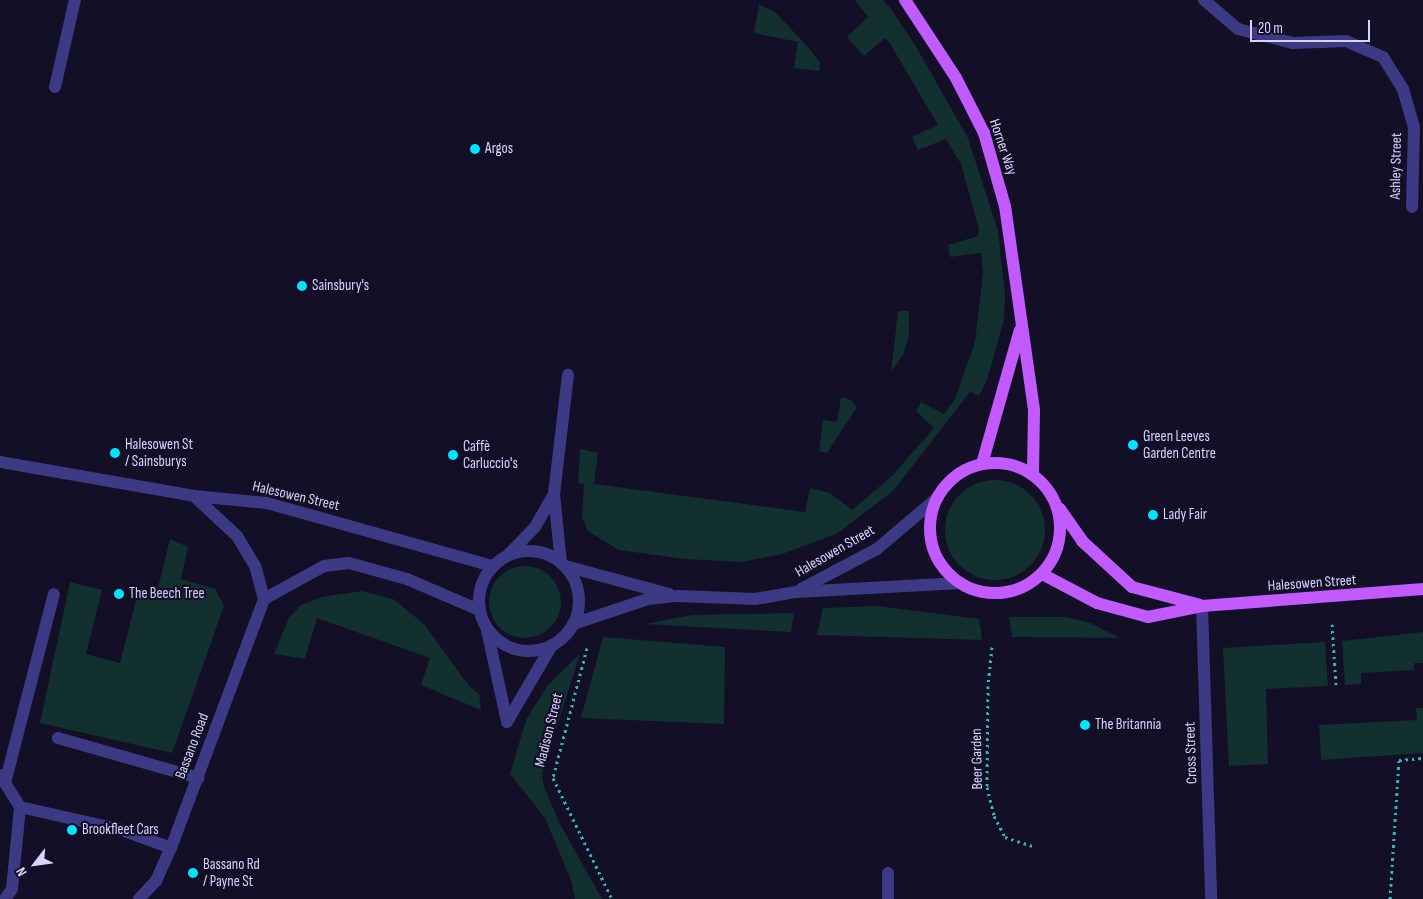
<!DOCTYPE html>
<meta charset="utf-8">
<style>
body{margin:0}
#map{position:relative;width:1423px;height:899px;overflow:hidden;background:#130f26;font-family:"Sofia Sans Condensed",sans-serif}
div>[style]{position:absolute}
.green>*{inset:0;background:#12302f}
.round{border-radius:50%}
.path>*{height:3px;margin-top:-1.5px;transform-origin:0;background:repeating-linear-gradient(90deg,#2fb8b0 0 2.5px,transparent 0 6.5px)}
.minor>*{height:12px;margin:-6px;padding:0 6px;transform-origin:6px;border-radius:6px;background:#3d3a85}
.minor>.ring{margin:-6px;padding:0;box-sizing:content-box;background:none;border:12px solid #3d3a85;border-radius:50%}
.major>*{height:12px;margin:-6px;padding:0 6px;transform-origin:6px;border-radius:6px;background:#c25bff}
.major>.ring{margin:-6px;padding:0;box-sizing:content-box;background:none;border:12px solid #c25bff;border-radius:50%}
.dots>*{width:14px;height:14px;translate:-50% -50%;box-sizing:border-box;border:2px solid #130f26;border-radius:50%}
span{translate:-50% -50%;white-space:nowrap;text-align:center;line-height:1.15;-webkit-text-stroke:4.5px #130f26;paint-order:stroke}
.street-label{font-size:15px;color:#d9d4ff}
.poi-label{font-size:15px;color:#d9d4ff}
.left{translate:0 -50%;text-align:left}
.north{position:absolute;left:10px;top:839px;width:50px;height:50px;-webkit-text-stroke:4px #130f26;paint-order:stroke;rotate:240deg;font-size:14px;font-weight:700;line-height:20px;text-align:center;color:#d9d4ff}
.north::after{content:'';display:block;margin:auto;width:18px;height:22px;background:#d9d4ff;clip-path:polygon(50% 0,100% 100%,50% 72%,0 100%)}
.scale{position:absolute;left:1250px;top:20px;width:120px;height:22px;box-sizing:border-box;border:2px solid #d9d4ff;border-top:0;padding-left:6px;font-size:15px;line-height:18px;white-space:nowrap;color:#d9d4ff;-webkit-text-stroke:4px #130f26;paint-order:stroke}
</style>
<div id="map">
<div class="green">
<div style="clip-path:polygon(855px 0,883px 0,891px 9px,915px 45px,968px 138px,998px 231px,1005px 294px,1004px 319px,988px 377px,979px 396px,970px 392px,893px 491px,838px 533px,782px 554px,741px 562px,685px 559px,619px 550px,588px 531px,582px 518px,584px 484px,578px 483px,580px 449px,598px 453px,594px 484px,805px 512px,810px 488px,830px 493px,852px 510px,892px 476px,934px 428px,916px 411px,921px 402px,944px 414px,955px 399px,975px 342px,983px 272px,981px 253px,950px 257px,948px 245px,978px 236px,979px 229px,961px 164px,946px 139px,918px 150px,912px 137px,938px 125px,889px 42px,885px 38px,864px 56px,847px 37px,868px 17px)"></div>
<div style="clip-path:polygon(759px 4px,775px 12px,805px 44px,820px 62px,819px 71px,794px 68px,798px 42px,754px 33px)"></div>
<div style="clip-path:polygon(898px 311px,909px 311px,909px 334px,904px 353px,891px 372px)"></div>
<div style="clip-path:polygon(841px 397px,851px 400px,857px 407px,827px 453px,819px 451px,823px 420px,837px 422px)"></div>
<div class="round" style="left:945px;top:480px;width:100px;height:100px"></div>
<div style="clip-path:polygon(170px 539px,188px 547px,181px 579px,215px 589px,224px 606px,172px 753px,40px 723px,70px 582px,102px 590px,86px 654px,120px 663px,138px 592px,156px 596px)"></div>
<div class="round" style="left:489px;top:566px;width:72px;height:72px"></div>
<div style="clip-path:polygon(362px 591px,393px 599px,424px 624px,469px 686px,479px 694px,481px 710px,421px 685px,430px 658px,317px 618px,305px 659px,274px 654px,289px 618px,301px 605px,322px 597px)"></div>
<div style="clip-path:polygon(878px 606px,979px 619px,982px 640px,817px 635px,823px 608px)"></div>
<div style="clip-path:polygon(794px 613px,791px 632px,645px 624px,692px 615px)"></div>
<div style="clip-path:polygon(1009px 617px,1066px 617px,1090px 623px,1120px 638px,1012px 637px)"></div>
<div style="clip-path:polygon(1423px 632px,1423px 663px,1414px 663px,1414px 670px,1361px 673px,1361px 684px,1345px 685px,1342px 641px)"></div>
<div style="clip-path:polygon(603px 637px,725px 647px,724px 724px,581px 718px)"></div>
<div style="clip-path:polygon(1325px 642px,1328px 686px,1266px 689px,1268px 764px,1229px 766px,1223px 648px)"></div>
<div style="clip-path:polygon(580px 654px,542px 774px,544px 787px,560px 824px,602px 899px,575px 899px,571px 880px,545px 818px,510px 774px,526px 720px,548px 685px)"></div>
<div style="clip-path:polygon(1416px 708px,1423px 708px,1423px 753px,1321px 760px,1319px 725px,1417px 720px)"></div>
</div>
<div class="path">
<div style="left:1332px;top:624px;width:61px;rotate:86.2deg"></div>
<div style="left:992px;top:647px;width:39px;rotate:96deg"></div>
<div style="left:988px;top:686px;width:101px;rotate:90.6deg"></div>
<div style="left:987px;top:787px;width:30px;rotate:76deg"></div>
<div style="left:994px;top:816px;width:24px;rotate:62deg"></div>
<div style="left:1005px;top:837px;width:32px;rotate:18deg"></div>
<div style="left:587px;top:648px;width:134px;rotate:104.7deg"></div>
<div style="left:553px;top:778px;width:135px;rotate:64deg"></div>
<div style="left:1390px;top:899px;width:139px;rotate:-86.3deg"></div>
<div style="left:1399px;top:760px;width:24px;rotate:-5deg"></div>
</div>
<div class="minor">
<div style="left:1204px;top:0;width:45px;rotate:40.5deg"></div>
<div style="left:1238px;top:29px;width:57px;rotate:14.3deg"></div>
<div style="left:1293px;top:43px;width:53px;rotate:-2.2deg"></div>
<div style="left:1346px;top:41px;width:40px;rotate:23.4deg"></div>
<div style="left:1383px;top:57px;width:38px;rotate:58deg"></div>
<div style="left:1403px;top:89px;width:40px;rotate:74deg"></div>
<div style="left:1414px;top:127px;width:80px;rotate:91.4deg"></div>
<div style="left:55px;top:87px;width:89px;rotate:-77.1deg"></div>
<div style="left:0;top:462px;width:197px;rotate:9.9deg"></div>
<div style="left:194px;top:496px;width:73px;rotate:5.5deg"></div>
<div style="left:267px;top:503px;width:235px;rotate:15.6deg"></div>
<div class="ring" style="left:479px;top:551px;width:88px;height:88px"></div>
<div style="left:509px;top:554px;width:37px;rotate:-46deg"></div>
<div style="left:535px;top:527px;width:38px;rotate:-60deg"></div>
<div style="left:561px;top:563px;width:69px;rotate:-95.8deg"></div>
<div style="left:554px;top:494px;width:120px;rotate:-83.3deg"></div>
<div style="left:565px;top:566px;width:108px;rotate:15.1deg"></div>
<div style="left:801px;top:589px;width:86px;rotate:-27.8deg"></div>
<div style="left:877px;top:549px;width:77px;rotate:-40.3deg"></div>
<div style="left:264px;top:599px;width:68px;rotate:-28.8deg"></div>
<div style="left:324px;top:566px;width:25px;rotate:-7deg"></div>
<div style="left:349px;top:563px;width:60px;rotate:15.4deg"></div>
<div style="left:407px;top:579px;width:78px;rotate:23.3deg"></div>
<div style="left:1202px;top:606px;width:293px;rotate:88.2deg"></div>
<div style="left:573px;top:624px;width:79px;rotate:-18.4deg"></div>
<div style="left:648px;top:599px;width:30px;rotate:-6deg"></div>
<div style="left:678px;top:596px;width:77px;rotate:2.2deg"></div>
<div style="left:755px;top:599px;width:42px;rotate:-9.7deg"></div>
<div style="left:796px;top:592px;width:165px;rotate:-3.1deg"></div>
<div style="left:487px;top:630px;width:94px;rotate:77.7deg"></div>
<div style="left:507px;top:722px;width:89px;rotate:-59.7deg"></div>
<div style="left:58px;top:738px;width:146px;rotate:15.9deg"></div>
<div style="left:0;top:775px;width:9px;rotate:58deg"></div>
<div style="left:5px;top:783px;width:195px;rotate:-75.5deg"></div>
<div style="left:5px;top:783px;width:28px;rotate:58deg"></div>
<div style="left:5px;top:899px;width:12px;rotate:-55deg"></div>
<div style="left:12px;top:889px;width:82px;rotate:-84.4deg"></div>
<div style="left:20px;top:807px;width:105px;rotate:12.7deg"></div>
<div style="left:122px;top:830px;width:52px;rotate:20.2deg"></div>
<div style="left:139px;top:899px;width:25px;rotate:-47deg"></div>
<div style="left:156px;top:881px;width:36px;rotate:-66deg"></div>
<div style="left:171px;top:848px;width:266px;rotate:-69.5deg"></div>
<div style="left:264px;top:599px;width:34px;rotate:-105deg"></div>
<div style="left:255px;top:566px;width:35px;rotate:-121deg"></div>
<div style="left:237px;top:536px;width:59px;rotate:-137.1deg"></div>
<div style="left:888px;top:899px;width:26px;rotate:-90deg"></div>
</div>
<div class="major">
<div style="left:905px;top:0;width:93px;rotate:56.8deg"></div>
<div style="left:956px;top:78px;width:62px;rotate:63deg"></div>
<div style="left:984px;top:133px;width:76px;rotate:74deg"></div>
<div style="left:1005px;top:206px;width:206px;rotate:81.9deg"></div>
<div style="left:1034px;top:410px;width:64px;rotate:90.9deg"></div>
<div class="ring" style="left:930px;top:463px;width:118px;height:118px"></div>
<div style="left:982px;top:464px;width:139px;rotate:-74.2deg"></div>
<div style="left:1060px;top:509px;width:39px;rotate:55deg"></div>
<div style="left:1082px;top:541px;width:68px;rotate:42.6deg"></div>
<div style="left:1132px;top:587px;width:70px;rotate:14.8deg"></div>
<div style="left:1042px;top:574px;width:62px;rotate:27.8deg"></div>
<div style="left:1097px;top:603px;width:53px;rotate:15.4deg"></div>
<div style="left:1148px;top:617px;width:55px;rotate:-11.5deg"></div>
<div style="left:1202px;top:606px;width:222px;rotate:-4.4deg"></div>
</div>
<div class="dots">
<div style="left:475px;top:149px;background:#00e5ff"></div>
<div style="left:302px;top:286px;background:#00e5ff"></div>
<div style="left:1133px;top:445px;background:#00e5ff"></div>
<div style="left:115px;top:453px;background:#00e5ff"></div>
<div style="left:453px;top:455px;background:#00e5ff"></div>
<div style="left:1153px;top:515px;background:#00e5ff"></div>
<div style="left:119px;top:594px;background:#00e5ff"></div>
<div style="left:1085px;top:725px;background:#00e5ff"></div>
<div style="left:72px;top:830px;background:#00e5ff"></div>
<div style="left:193px;top:873px;background:#00e5ff"></div>
</div>
<div class="street-label">
<span style="left:1003px;top:147px;rotate:71deg">Horner Way</span>
<span style="left:1396px;top:166px;rotate:-89deg">Ashley Street</span>
<span style="left:296px;top:496px;rotate:13deg">Halesowen Street</span>
<span style="left:835px;top:551px;rotate:-30deg">Halesowen Street</span>
<span style="left:1312px;top:583px;rotate:-4deg">Halesowen Street</span>
<span style="left:549px;top:730px;rotate:-76deg">Madison Street</span>
<span style="left:192px;top:746px;rotate:-69deg">Bassano Road</span>
<span style="left:1191px;top:753px;rotate:-92deg">Cross Street</span>
<span style="left:977px;top:759px;rotate:-91deg">Beer Garden</span>
</div>
<div class="poi-label">
<span class="left" style="left:485px;top:149px">Argos</span>
<span class="left" style="left:312px;top:286px">Sainsbury's</span>
<span class="left" style="left:1143px;top:445px">Green Leeves<br>Garden Centre</span>
<span class="left" style="left:125px;top:453px">Halesowen St<br>/ Sainsburys</span>
<span class="left" style="left:463px;top:455px">Caffè<br>Carluccio's</span>
<span class="left" style="left:1163px;top:515px">Lady Fair</span>
<span class="left" style="left:129px;top:594px">The Beech Tree</span>
<span class="left" style="left:1095px;top:725px">The Britannia</span>
<span class="left" style="left:82px;top:830px">Brookfleet Cars</span>
<span class="left" style="left:203px;top:873px">Bassano Rd<br>/ Payne St</span>
</div>
<div class="north">N</div>
<div class="scale">20 m</div>
</div>
